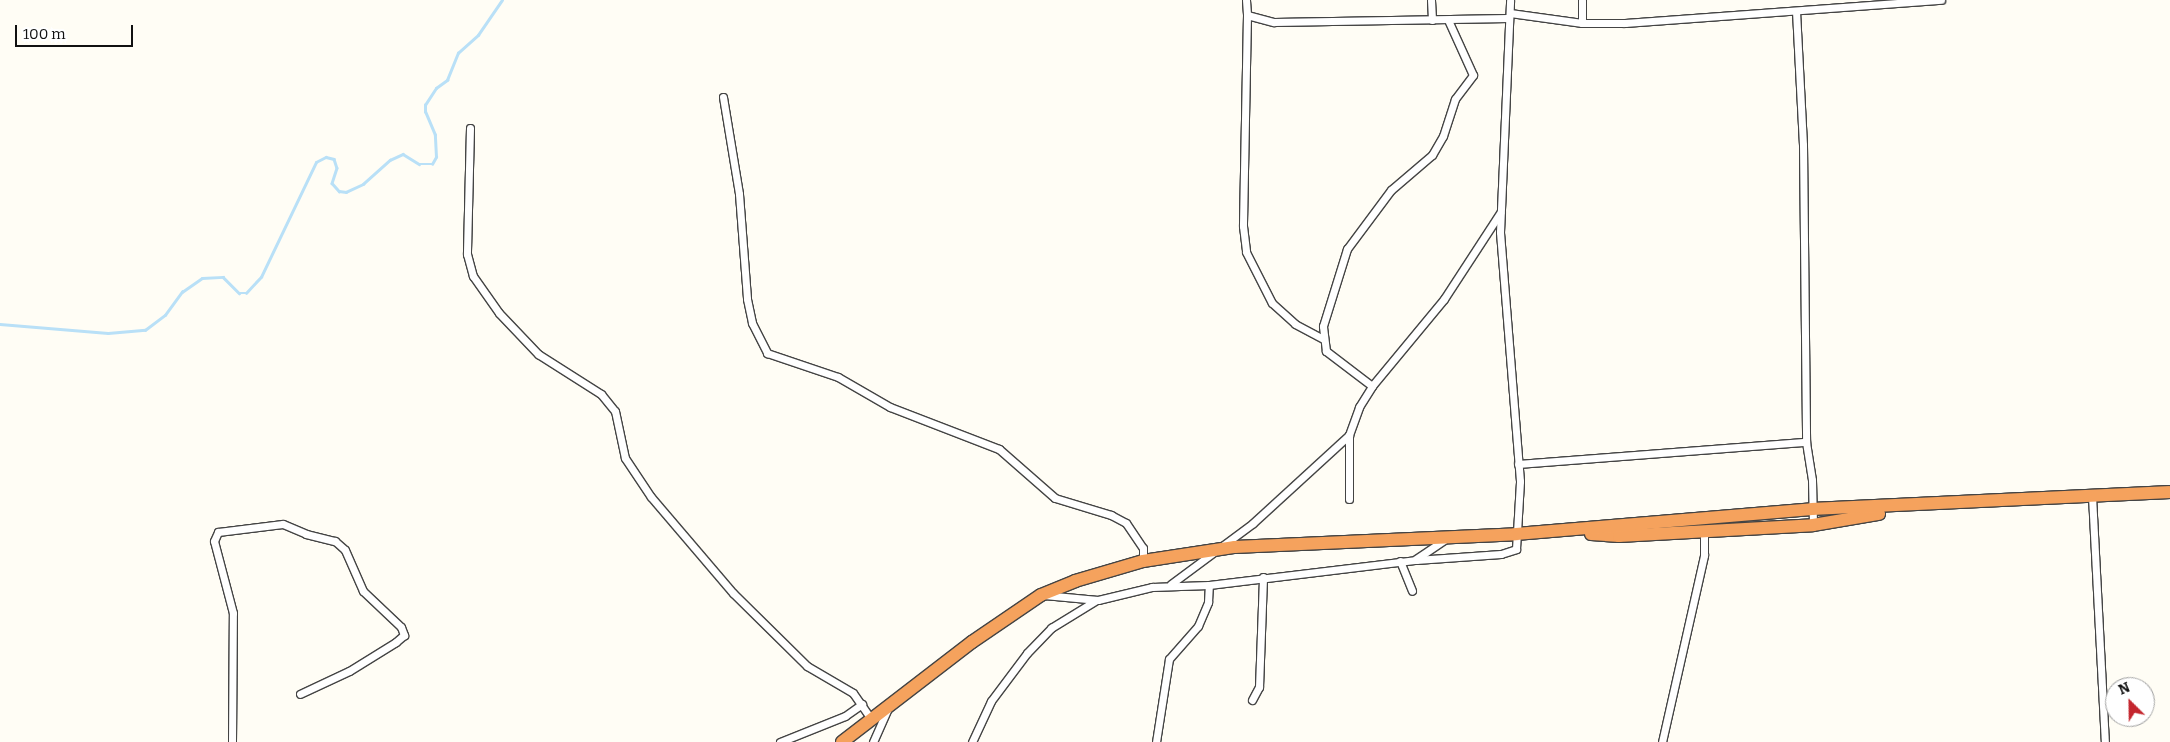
<!DOCTYPE html>
<style>
body{margin:0}
#map{position:relative;width:2170px;height:742px;overflow:hidden;background:#fffdf5;font-family:Bitter,serif}
div>[style]{position:absolute}
.stream>*{height:2.5px;margin:-1.25px;padding:0 1.25px;transform-origin:1.25px;border-radius:1.25px;background:#b9e0f7}
.roads{filter:drop-shadow(1px 0 #444) drop-shadow(-1px 0 #444) drop-shadow(0 1px #444) drop-shadow(0 -1px #444)}
.street>*{height:7px;margin:-3.5px;padding:0 3.5px;transform-origin:3.5px;border-radius:3.5px;background:#fff}
.highway>*{height:12px;margin:-6px;padding:0 6px;transform-origin:6px;border-radius:6px;background:#f5a25d}
span{translate:-50% -50%;white-space:nowrap;text-align:center;line-height:1.15;-webkit-text-stroke:5px #fff;paint-order:stroke}
.north{position:absolute;left:2105px;top:677px;width:50px;height:50px;box-sizing:border-box;background:#fff;border:1px solid #a0a0a0;border-radius:50%;rotate:337deg;font-size:14px;font-weight:700;line-height:20px;text-align:center;color:#111}
.north::after{content:'';display:block;margin:auto;width:18px;height:22px;background:#c4262e;clip-path:polygon(50% 0,100% 100%,50% 72%,0 100%)}
.scale{position:absolute;left:15px;top:25px;width:118px;height:22px;box-sizing:border-box;border:2px solid #111;border-top:0;padding-left:6px;font-size:15px;line-height:18px;white-space:nowrap;color:#111;-webkit-text-stroke:4px #fff;paint-order:stroke}
</style>
<div id="map">
<div class="stream">
<div style="left:0;top:324px;width:108px;rotate:4.8deg"></div>
<div style="left:108px;top:333px;width:37px;rotate:-5deg"></div>
<div style="left:145px;top:330px;width:25px;rotate:-37deg"></div>
<div style="left:165px;top:315px;width:29px;rotate:-54deg"></div>
<div style="left:182px;top:292px;width:24px;rotate:-35deg"></div>
<div style="left:202px;top:278px;width:21px;rotate:-3deg"></div>
<div style="left:223px;top:277px;width:23px;rotate:45deg"></div>
<div style="left:239px;top:293px;width:7px"></div>
<div style="left:246px;top:293px;width:22px;rotate:-47deg"></div>
<div style="left:261px;top:277px;width:127px;rotate:-64.4deg"></div>
<div style="left:316px;top:162px;width:11px;rotate:-27deg"></div>
<div style="left:326px;top:157px;width:8px;rotate:14deg"></div>
<div style="left:334px;top:159px;width:9px;rotate:72deg"></div>
<div style="left:337px;top:168px;width:16px;rotate:108deg"></div>
<div style="left:332px;top:183px;width:11px;rotate:49deg"></div>
<div style="left:339px;top:191px;width:7px;rotate:8deg"></div>
<div style="left:346px;top:192px;width:19px;rotate:-25deg"></div>
<div style="left:363px;top:184px;width:36px;rotate:-42deg"></div>
<div style="left:390px;top:160px;width:14px;rotate:-25deg"></div>
<div style="left:403px;top:154px;width:19px;rotate:32deg"></div>
<div style="left:419px;top:164px;width:13px"></div>
<div style="left:432px;top:164px;width:8px;rotate:-60deg"></div>
<div style="left:436px;top:157px;width:22px;rotate:-93deg"></div>
<div style="left:435px;top:135px;width:25px;rotate:-113deg"></div>
<div style="left:425px;top:112px;width:7px;rotate:-90deg"></div>
<div style="left:425px;top:105px;width:20px;rotate:-57deg"></div>
<div style="left:436px;top:88px;width:14px;rotate:-36deg"></div>
<div style="left:447px;top:80px;width:29px;rotate:-68deg"></div>
<div style="left:458px;top:53px;width:27px;rotate:-42deg"></div>
<div style="left:478px;top:35px;width:42px;rotate:-55.6deg"></div>
</div>
<div class="roads">
<div class="street">
<div style="left:1246px;top:0;width:15px;rotate:86deg"></div>
<div style="left:1247px;top:15px;width:28px;rotate:15deg"></div>
<div style="left:1274px;top:22px;width:234px;rotate:-1deg"></div>
<div style="left:1431px;top:0;width:20px;rotate:87deg"></div>
<div style="left:1582px;top:0;width:23px;rotate:90deg"></div>
<div style="left:1796px;top:11px;width:134px;rotate:87deg"></div>
<div style="left:1803px;top:145px;width:297px;rotate:89.4deg"></div>
<div style="left:1806px;top:442px;width:38px;rotate:81deg"></div>
<div style="left:1812px;top:480px;width:45px;rotate:88.7deg"></div>
<div style="left:1510px;top:13px;width:73px;rotate:7.9deg"></div>
<div style="left:1582px;top:23px;width:43px"></div>
<div style="left:1625px;top:23px;width:317px;rotate:-4.2deg"></div>
<div style="left:1247px;top:15px;width:211px;rotate:91.1deg"></div>
<div style="left:1243px;top:226px;width:26px;rotate:83deg"></div>
<div style="left:1246px;top:252px;width:57px;rotate:63deg"></div>
<div style="left:1272px;top:303px;width:31px;rotate:42deg"></div>
<div style="left:1295px;top:324px;width:32px;rotate:28deg"></div>
<div style="left:723px;top:97px;width:98px;rotate:80.6deg"></div>
<div style="left:739px;top:194px;width:105px;rotate:85.6deg"></div>
<div style="left:747px;top:299px;width:25px;rotate:78deg"></div>
<div style="left:752px;top:323px;width:34px;rotate:63deg"></div>
<div style="left:767px;top:353px;width:75px;rotate:18.7deg"></div>
<div style="left:838px;top:377px;width:60px;rotate:30deg"></div>
<div style="left:890px;top:407px;width:117px;rotate:21.1deg"></div>
<div style="left:999px;top:449px;width:74px;rotate:41.2deg"></div>
<div style="left:1055px;top:498px;width:59px;rotate:16.9deg"></div>
<div style="left:1111px;top:515px;width:17px;rotate:28deg"></div>
<div style="left:1126px;top:523px;width:30px;rotate:56deg"></div>
<div style="left:1143px;top:548px;width:13px;rotate:90deg"></div>
<div style="left:470px;top:128px;width:126px;rotate:91.4deg"></div>
<div style="left:467px;top:254px;width:23px;rotate:75deg"></div>
<div style="left:473px;top:276px;width:45px;rotate:54.9deg"></div>
<div style="left:499px;top:313px;width:57px;rotate:46.4deg"></div>
<div style="left:538px;top:354px;width:75px;rotate:32.4deg"></div>
<div style="left:601px;top:394px;width:22px;rotate:51deg"></div>
<div style="left:615px;top:411px;width:48px;rotate:78deg"></div>
<div style="left:625px;top:458px;width:47px;rotate:56.3deg"></div>
<div style="left:651px;top:497px;width:126px;rotate:49.5deg"></div>
<div style="left:733px;top:593px;width:104px;rotate:44.6deg"></div>
<div style="left:807px;top:666px;width:53px;rotate:30.4deg"></div>
<div style="left:853px;top:693px;width:32px;rotate:55deg"></div>
<div style="left:1372px;top:386px;width:58px;rotate:-142.7deg"></div>
<div style="left:1326px;top:351px;width:25px;rotate:-97deg"></div>
<div style="left:1323px;top:326px;width:81px;rotate:-72.7deg"></div>
<div style="left:1347px;top:249px;width:74px;rotate:-53.3deg"></div>
<div style="left:1391px;top:190px;width:54px;rotate:-40.5deg"></div>
<div style="left:1432px;top:155px;width:22px;rotate:-60deg"></div>
<div style="left:1443px;top:136px;width:39px;rotate:-72deg"></div>
<div style="left:1455px;top:99px;width:30px;rotate:-53deg"></div>
<div style="left:1473px;top:75px;width:60px;rotate:-114.4deg"></div>
<div style="left:1518px;top:464px;width:289px;rotate:-4.4deg"></div>
<div style="left:2092px;top:496px;width:246px;rotate:87deg"></div>
<div style="left:1349px;top:499px;width:64px;rotate:-90deg"></div>
<div style="left:1349px;top:435px;width:30px;rotate:-70deg"></div>
<div style="left:1359px;top:407px;width:25px;rotate:-58deg"></div>
<div style="left:1372px;top:386px;width:113px;rotate:-50.4deg"></div>
<div style="left:1444px;top:299px;width:103px;rotate:-56.9deg"></div>
<div style="left:1416px;top:559px;width:36px;rotate:-34deg"></div>
<div style="left:1400px;top:561px;width:32px;rotate:68deg"></div>
<div style="left:1171px;top:584px;width:102px;rotate:-36.6deg"></div>
<div style="left:1253px;top:523px;width:130px;rotate:-42.5deg"></div>
<div style="left:1044px;top:595px;width:54px;rotate:5.3deg"></div>
<div style="left:1098px;top:600px;width:56px;rotate:-13.5deg"></div>
<div style="left:1152px;top:587px;width:57px;rotate:-2deg"></div>
<div style="left:1209px;top:585px;width:209px;rotate:-6.9deg"></div>
<div style="left:1416px;top:560px;width:85px;rotate:-4deg"></div>
<div style="left:1501px;top:554px;width:16px;rotate:-18deg"></div>
<div style="left:1516px;top:549px;width:68px;rotate:-86.6deg"></div>
<div style="left:1520px;top:481px;width:250px;rotate:-94.6deg"></div>
<div style="left:1500px;top:232px;width:232px;rotate:-87.5deg"></div>
<div style="left:1252px;top:700px;width:15px;rotate:-62deg"></div>
<div style="left:1259px;top:687px;width:110px;rotate:-87.9deg"></div>
<div style="left:232px;top:742px;width:129px;rotate:-89.6deg"></div>
<div style="left:233px;top:613px;width:74px;rotate:-104.8deg"></div>
<div style="left:214px;top:541px;width:10px;rotate:-66deg"></div>
<div style="left:218px;top:532px;width:65px;rotate:-7deg"></div>
<div style="left:283px;top:524px;width:25px;rotate:23deg"></div>
<div style="left:306px;top:534px;width:30px;rotate:14deg"></div>
<div style="left:335px;top:541px;width:13px;rotate:42deg"></div>
<div style="left:345px;top:550px;width:45px;rotate:66.3deg"></div>
<div style="left:363px;top:591px;width:52px;rotate:43.5deg"></div>
<div style="left:401px;top:627px;width:9px;rotate:69deg"></div>
<div style="left:404px;top:635px;width:11px;rotate:139deg"></div>
<div style="left:396px;top:642px;width:55px;rotate:148.3deg"></div>
<div style="left:349px;top:671px;width:54px;rotate:154.9deg"></div>
<div style="left:780px;top:742px;width:70px;rotate:-21.8deg"></div>
<div style="left:845px;top:716px;width:21px;rotate:-35deg"></div>
<div style="left:873px;top:742px;width:37px;rotate:-66deg"></div>
<div style="left:972px;top:742px;width:45px;rotate:-65.1deg"></div>
<div style="left:991px;top:701px;width:60px;rotate:-53.1deg"></div>
<div style="left:1027px;top:653px;width:35px;rotate:-46deg"></div>
<div style="left:1051px;top:628px;width:52px;rotate:-31.5deg"></div>
<div style="left:1156px;top:742px;width:84px;rotate:-81.1deg"></div>
<div style="left:1169px;top:659px;width:44px;rotate:-48.7deg"></div>
<div style="left:1198px;top:626px;width:26px;rotate:-67deg"></div>
<div style="left:1208px;top:602px;width:17px;rotate:-87deg"></div>
<div style="left:1662px;top:742px;width:192px;rotate:-77.3deg"></div>
<div style="left:1704px;top:555px;width:26px;rotate:-90deg"></div>
</div>
<div class="highway">
<div style="left:1591px;top:534px;width:28px;rotate:4deg"></div>
<div style="left:1619px;top:536px;width:194px;rotate:-3.2deg"></div>
<div style="left:1813px;top:525px;width:67px;rotate:-9.5deg"></div>
<div style="left:842px;top:742px;width:164px;rotate:-37.6deg"></div>
<div style="left:972px;top:642px;width:83px;rotate:-34.3deg"></div>
<div style="left:1041px;top:595px;width:37px;rotate:-22deg"></div>
<div style="left:1075px;top:581px;width:71px;rotate:-16.4deg"></div>
<div style="left:1143px;top:561px;width:93px;rotate:-8.7deg"></div>
<div style="left:1235px;top:547px;width:281px;rotate:-2.6deg"></div>
<div style="left:1516px;top:534px;width:297px;rotate:-4.8deg"></div>
<div style="left:1812px;top:509px;width:358px;rotate:-2.7deg"></div>
</div>
</div>
<div class="north">N</div>
<div class="scale">100 m</div>
</div>
